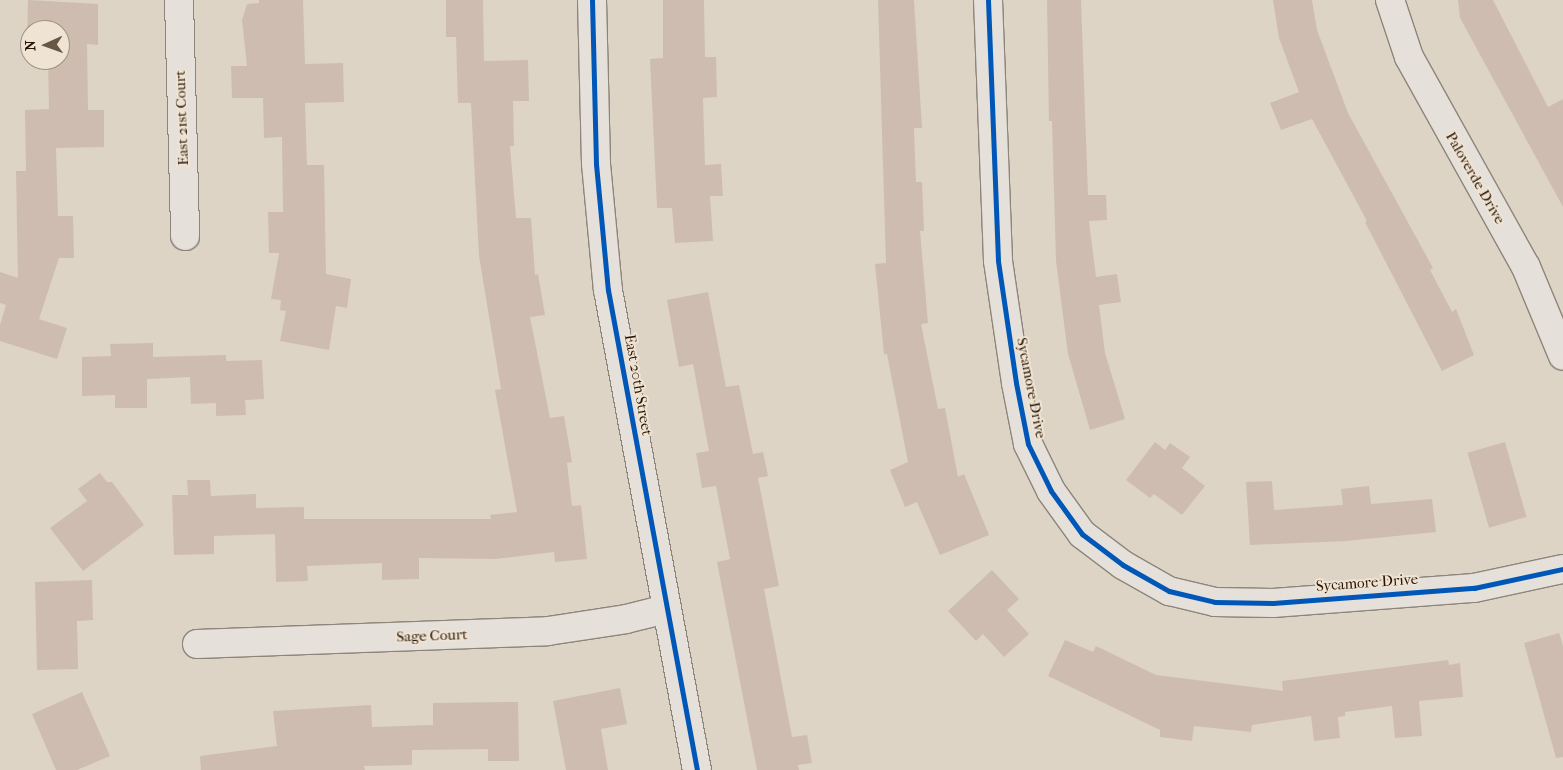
<!DOCTYPE html>
<style>
body{margin:0}
#map{position:relative;width:1563px;height:770px;overflow:hidden;background:#ddd4c6;font-family:"IM FELL French Canon",serif}
div>[style]{position:absolute}
.building>*{inset:0;background:#cebcb1;transform-origin:0 0}
.roads{filter:drop-shadow(1px 0 #8d857a) drop-shadow(-1px 0 #8d857a) drop-shadow(0 1px #8d857a) drop-shadow(0 -1px #8d857a)}
.minor>*{height:28px;margin:-14px;padding:0 14px;transform-origin:14px;border-radius:14px;background:#e5e0da}
.cycleway>*{height:5px;margin:-2.5px;padding:0 2.5px;transform-origin:2.5px;border-radius:2.5px;background:#0057b8}
span{translate:-50% -50%;white-space:nowrap;text-align:center;line-height:1.15;-webkit-text-stroke:4px #efe4d4;paint-order:stroke}
.street-label{font-size:15px;color:#281300}
.north{position:absolute;left:20px;top:20px;width:50px;height:50px;box-sizing:border-box;background:#efe4d4;border:1px solid #9f907f;border-radius:50%;rotate:268deg;font-size:14px;font-weight:700;line-height:20px;text-align:center;color:#281300}
.north::after{content:'';display:block;margin:auto;width:18px;height:22px;background:#675745;clip-path:polygon(50% 0,100% 100%,50% 72%,0 100%)}
</style>
<div id="map">
<div class="building">
<div style="clip-path:polygon(28px 0,98px 4px,98px 45px,87px 44px,88px 110px,104px 110px,104px 147px,56px 148px,58px 216px,73px 216px,74px 258px,59px 258px,39px 319px,67px 328px,57px 359px,0 341px,0 325px,6px 305px,0 303px,0 272px,18px 278px,16px 171px,26px 171px,25px 110px,49px 109px,48px 60px,60px 60px,60px 30px,30px 30px,30px 43px,27px 43px)"></div>
<div style="clip-path:polygon(259px 0,303px 0,305px 64px,343px 63px,344px 102px,305px 103px,307px 165px,324px 165px,326px 274px,351px 279px,347px 308px,336px 306px,329px 350px,280px 341px,286px 311px,280px 310px,281px 300px,271px 299px,279px 253px,269px 253px,268px 212px,283px 212px,282px 137px,264px 138px,263px 98px,232px 98px,231px 66px,247px 66px,242px 20px,247px 4px,259px 3px)"></div>
<div style="clip-path:polygon(446px 0,483px 0,484px 61px,528px 60px,529px 101px,513px 101px,514px 146px,510px 146px,516px 218px,531px 218px,535px 275px,538px 274px,545px 315px,530px 317px,550px 418px,564px 416px,572px 462px,567px 463px,572px 506px,581px 505px,587px 559px,555px 562px,554px 552px,495px 559px,419px 558px,419px 579px,382px 580px,382px 563px,307px 566px,308px 581px,276px 582px,275px 534px,214px 536px,214px 554px,174px 555px,172px 495px,188px 495px,187px 480px,210px 480px,211px 496px,256px 494px,256px 508px,304px 507px,304px 519px,491px 519px,490px 515px,517px 512px,495px 390px,501px 389px,479px 256px,471px 103px,458px 103px,456px 37px,446px 37px)"></div>
<div style="clip-path:polygon(663px 0,704px 0,705px 57px,716px 57px,717px 97px,703px 98px,705px 165px,721px 164px,723px 196px,710px 196px,713px 241px,675px 243px,672px 208px,657px 208px,650px 59px,663px 58px)"></div>
<div style="clip-path:polygon(878px 0,914px 0,922px 128px,914px 128px,916px 182px,922px 182px,924px 231px,920px 231px,928px 323px,921px 324px,938px 409px,945px 408px,958px 477px,964px 474px,989px 535px,940px 555px,917px 502px,905px 507px,890px 470px,908px 462px,887px 354px,884px 354px,875px 264px,886px 263px)"></div>
<div style="clip-path:polygon(1047px 0,1081px 0,1088px 195px,1106px 195px,1107px 220px,1089px 221px,1096px 277px,1117px 274px,1121px 302px,1099px 305px,1105px 353px,1125px 419px,1090px 430px,1068px 354px,1056px 261px,1052px 121px,1049px 121px)"></div>
<div style="clip-path:polygon(1273px 0,1312px 0,1317px 30px,1348px 113px,1433px 268px,1430px 270px,1452px 312px,1456px 309px,1474px 355px,1442px 371px,1365px 222px,1367px 221px,1312px 119px,1281px 130px,1270px 103px,1299px 92px,1279px 38px)"></div>
<div style="clip-path:polygon(1458px 0,1493px 0,1548px 107px,1563px 99px,1563px 207px,1460px 18px)"></div>
<div style="clip-path:polygon(708px 292px,726px 387px,739px 385px,753px 454px,763px 452px,768px 476px,758px 478px,779px 586px,764px 589px,792px 737px,807px 735px,812px 763px,798px 765px,799px 770px,757px 770px,717px 562px,730px 559px,716px 486px,702px 488px,696px 453px,709px 451px,693px 364px,679px 367px,667px 300px)"></div>
<div style="clip-path:polygon(153px 343px,153px 357px,226px 355px,226px 361px,262px 360px,264px 399px,245px 400px,246px 415px,216px 416px,216px 403px,191px 404px,190px 377px,147px 379px,147px 408px,115px 408px,115px 395px,82px 396px,82px 357px,111px 356px,110px 344px)"></div>
<div style="clip-path:polygon(1155px 442px,1165px 450px,1170px 443px,1190px 457px,1182px 468px,1205px 486px,1182px 515px,1154px 494px,1150px 498px,1126px 480px)"></div>
<div style="left:1505px;top:442px;width:78px;height:39px;rotate:74deg"></div>
<div style="clip-path:polygon(100px 473px,107px 482px,112px 482px,144px 525px,83px 571px,50px 528px,87px 501px,78px 489px)"></div>
<div style="clip-path:polygon(1272px 481px,1274px 510px,1343px 505px,1341px 489px,1369px 486px,1371px 504px,1432px 499px,1436px 532px,1346px 541px,1250px 545px,1246px 482px)"></div>
<div style="clip-path:polygon(992px 570px,1019px 599px,1007px 610px,1029px 634px,1004px 657px,983px 634px,976px 641px,948px 611px)"></div>
<div style="clip-path:polygon(92px 580px,93px 620px,77px 621px,78px 669px,37px 670px,35px 582px)"></div>
<div style="clip-path:polygon(1559px 633px,1563px 646px,1563px 757px,1556px 758px,1524px 643px)"></div>
<div style="clip-path:polygon(1065px 640px,1093px 652px,1096px 646px,1156px 675px,1283px 691px,1282px 681px,1448px 660px,1449px 665px,1460px 663px,1463px 697px,1419px 701px,1422px 736px,1395px 738px,1392px 706px,1345px 712px,1345px 716px,1338px 717px,1340px 738px,1314px 741px,1311px 716px,1252px 725px,1251px 732px,1194px 726px,1192px 741px,1160px 737px,1160px 730px,1048px 676px)"></div>
<div style="clip-path:polygon(620px 688px,627px 724px,601px 729px,608px 770px,566px 770px,553px 701px)"></div>
<div style="clip-path:polygon(82px 692px,110px 756px,77px 770px,56px 770px,32px 714px)"></div>
<div style="clip-path:polygon(518px 702px,519px 761px,488px 761px,488px 749px,412px 750px,412px 765px,364px 766px,365px 770px,201px 770px,200px 756px,277px 746px,273px 711px,371px 705px,372px 727px,433px 725px,433px 703px)"></div>
</div>
<div class="roads">
<div class="minor">
<div style="left:179px;top:0;width:236px;rotate:88.5deg"></div>
<div style="left:592px;top:0;width:164px;rotate:88.6deg"></div>
<div style="left:596px;top:164px;width:127px;rotate:84.6deg"></div>
<div style="left:608px;top:290px;width:488px;rotate:79.5deg"></div>
<div style="left:988px;top:0;width:261px;rotate:87.8deg"></div>
<div style="left:998px;top:261px;width:123px;rotate:81.6deg"></div>
<div style="left:1016px;top:383px;width:62px;rotate:78.9deg"></div>
<div style="left:1028px;top:444px;width:52px;rotate:63.9deg"></div>
<div style="left:1051px;top:491px;width:53px;rotate:54.2deg"></div>
<div style="left:1082px;top:534px;width:51px;rotate:37.1deg"></div>
<div style="left:1123px;top:565px;width:53px;rotate:29.5deg"></div>
<div style="left:1169px;top:591px;width:47px;rotate:13.4deg"></div>
<div style="left:1215px;top:602px;width:58px;rotate:1deg"></div>
<div style="left:1273px;top:603px;width:202px;rotate:-4.3deg"></div>
<div style="left:1474px;top:588px;width:91px;rotate:-12.1deg"></div>
<div style="left:1390px;top:0;width:60px;rotate:71.6deg"></div>
<div style="left:1409px;top:57px;width:240px;rotate:60.9deg"></div>
<div style="left:1526px;top:267px;width:96px;rotate:67.4deg"></div>
<div style="left:197px;top:644px;width:351px;rotate:-2.1deg"></div>
<div style="left:548px;top:631px;width:79px;rotate:-8.7deg"></div>
<div style="left:626px;top:619px;width:41px;rotate:-14deg"></div>
</div>
</div>
<div class="cycleway">
<div style="left:592px;top:0;width:164px;rotate:88.6deg"></div>
<div style="left:596px;top:164px;width:127px;rotate:84.6deg"></div>
<div style="left:608px;top:290px;width:488px;rotate:79.5deg"></div>
<div style="left:988px;top:0;width:261px;rotate:87.8deg"></div>
<div style="left:998px;top:261px;width:123px;rotate:81.6deg"></div>
<div style="left:1016px;top:383px;width:62px;rotate:78.9deg"></div>
<div style="left:1028px;top:444px;width:52px;rotate:63.9deg"></div>
<div style="left:1051px;top:491px;width:53px;rotate:54.2deg"></div>
<div style="left:1082px;top:534px;width:51px;rotate:37.1deg"></div>
<div style="left:1123px;top:565px;width:53px;rotate:29.5deg"></div>
<div style="left:1169px;top:591px;width:47px;rotate:13.4deg"></div>
<div style="left:1215px;top:602px;width:58px;rotate:1deg"></div>
<div style="left:1273px;top:603px;width:202px;rotate:-4.3deg"></div>
<div style="left:1474px;top:588px;width:91px;rotate:-12.1deg"></div>
</div>
<div class="street-label">
<span style="left:182px;top:118px;rotate:-92deg">East 21st Court</span>
<span style="left:1475px;top:178px;rotate:60deg">Paloverde Drive</span>
<span style="left:638px;top:385px;rotate:80deg">East 20th Street</span>
<span style="left:1031px;top:388px;rotate:79deg">Sycamore Drive</span>
<span style="left:1367px;top:583px;rotate:-4deg">Sycamore Drive</span>
<span style="left:432px;top:636px;rotate:-2deg">Sage Court</span>
</div>
<div class="north">N</div>
</div>
